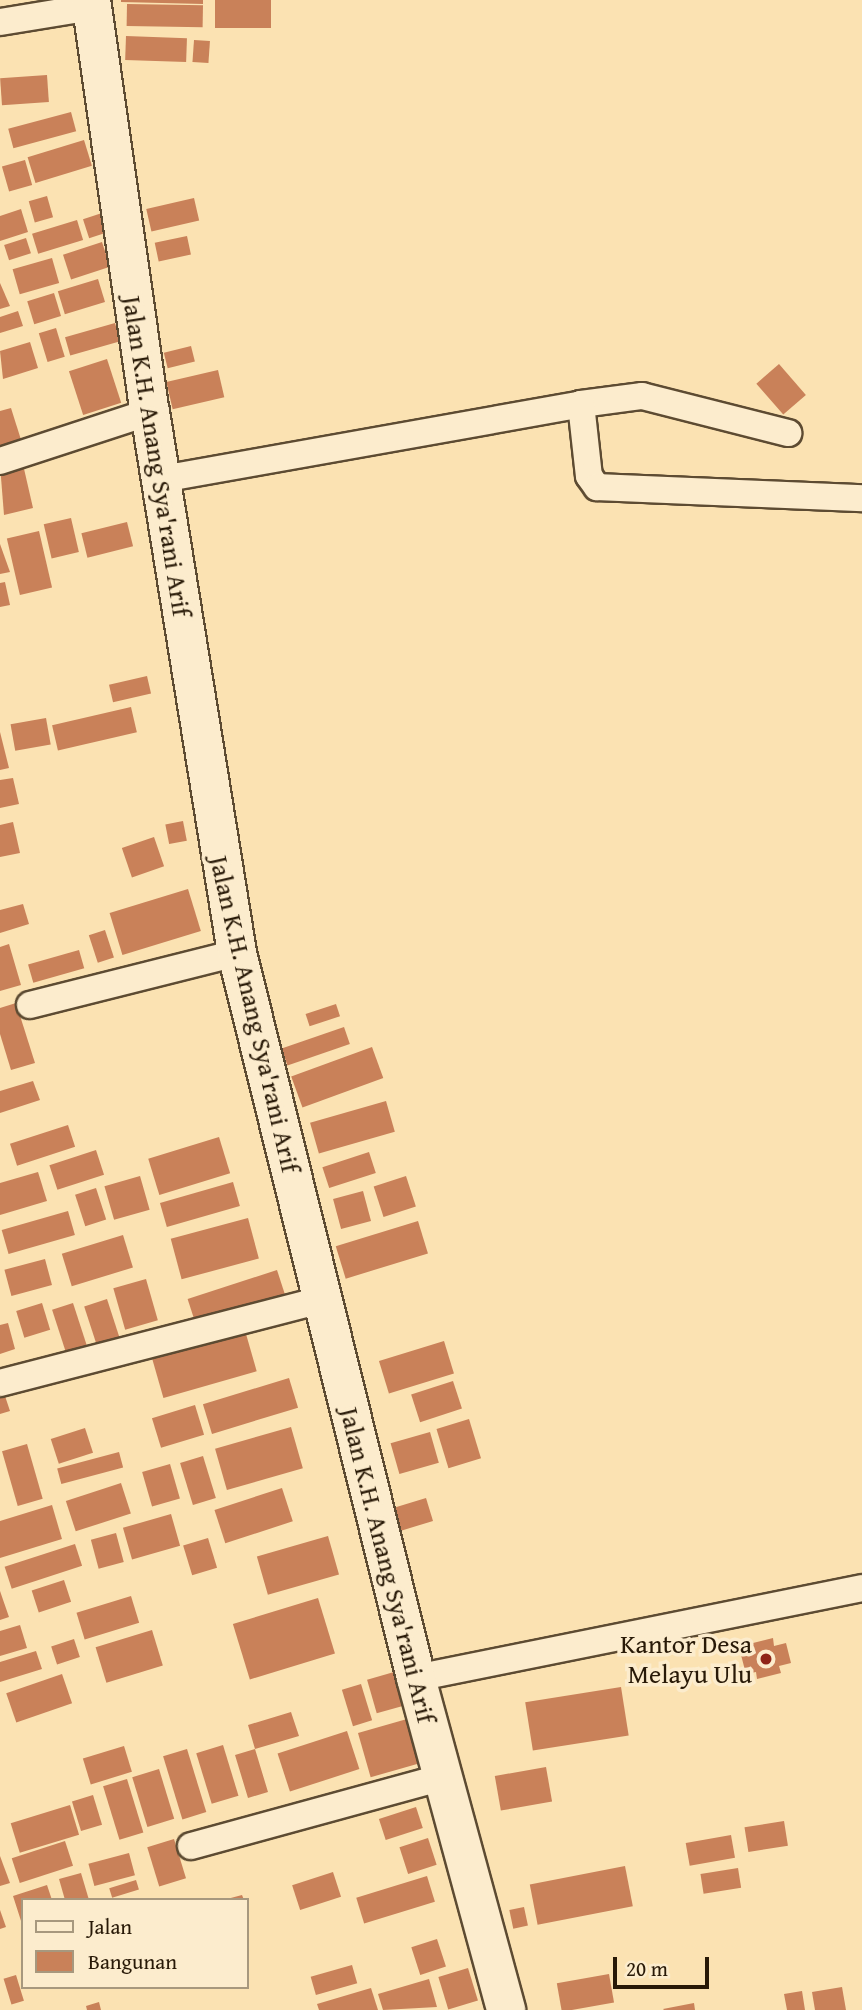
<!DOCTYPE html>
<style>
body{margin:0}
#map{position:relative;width:862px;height:2010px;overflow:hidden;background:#fbe2b2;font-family:"Gentium Book Plus",serif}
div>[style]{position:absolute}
.building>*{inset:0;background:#c98159;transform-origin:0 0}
.roads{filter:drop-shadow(2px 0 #5d4b32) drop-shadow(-2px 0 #5d4b32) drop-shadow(0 2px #5d4b32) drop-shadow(0 -2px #5d4b32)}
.street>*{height:26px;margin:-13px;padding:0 13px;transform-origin:13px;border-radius:13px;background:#fceccd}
.secondary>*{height:38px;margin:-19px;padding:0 19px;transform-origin:19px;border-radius:19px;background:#fceccd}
.dots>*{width:19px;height:19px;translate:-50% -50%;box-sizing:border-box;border:4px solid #fceccd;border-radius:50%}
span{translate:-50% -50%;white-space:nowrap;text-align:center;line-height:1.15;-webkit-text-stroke:7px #fceccd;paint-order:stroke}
.street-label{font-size:26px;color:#281907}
.poi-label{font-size:26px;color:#281907}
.right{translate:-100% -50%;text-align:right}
.legend{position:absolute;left:21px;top:1898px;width:228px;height:91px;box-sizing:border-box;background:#fceccd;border:2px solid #a7987e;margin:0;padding:9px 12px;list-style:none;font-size:21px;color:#281907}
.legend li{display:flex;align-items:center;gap:14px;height:35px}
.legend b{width:35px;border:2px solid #a7987e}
.scale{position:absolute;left:613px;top:1957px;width:96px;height:32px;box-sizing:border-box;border:4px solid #281907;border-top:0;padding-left:9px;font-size:21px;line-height:24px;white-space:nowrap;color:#281907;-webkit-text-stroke:5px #fceccd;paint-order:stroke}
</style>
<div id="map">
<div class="building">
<div style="clip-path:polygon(121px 0,203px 0,203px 4px,121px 2px)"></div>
<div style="left:215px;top:0;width:56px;height:28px"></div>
<div style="left:127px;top:4px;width:76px;height:22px;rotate:1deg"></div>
<div style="left:126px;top:36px;width:61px;height:24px;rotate:2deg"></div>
<div style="left:194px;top:40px;width:16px;height:22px;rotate:4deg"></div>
<div style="left:47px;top:75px;width:27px;height:47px;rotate:86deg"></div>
<div style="left:71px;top:112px;width:20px;height:65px;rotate:75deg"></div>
<div style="left:84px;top:140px;width:27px;height:59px;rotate:73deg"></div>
<div style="left:25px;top:160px;width:26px;height:24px;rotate:74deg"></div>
<div style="left:47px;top:196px;width:22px;height:19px;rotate:74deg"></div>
<div style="left:194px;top:198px;width:23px;height:49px;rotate:77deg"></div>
<div style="clip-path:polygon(21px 209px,28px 232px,0 241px,0 216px)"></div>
<div style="left:102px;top:213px;width:20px;height:20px;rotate:72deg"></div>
<div style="left:77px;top:220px;width:21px;height:47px;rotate:73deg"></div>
<div style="left:187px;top:236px;width:19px;height:33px;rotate:78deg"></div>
<div style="left:26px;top:238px;width:16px;height:23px;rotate:72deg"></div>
<div style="left:102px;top:242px;width:26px;height:41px;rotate:72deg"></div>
<div style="left:52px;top:258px;width:26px;height:41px;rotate:74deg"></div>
<div style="left:98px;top:279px;width:24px;height:42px;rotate:73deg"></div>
<div style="clip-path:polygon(0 283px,10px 306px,0 309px)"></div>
<div style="left:54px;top:293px;width:24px;height:28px;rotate:73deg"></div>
<div style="clip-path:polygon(18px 311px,23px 326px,0 333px,0 317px)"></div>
<div style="left:115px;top:323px;width:19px;height:52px;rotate:74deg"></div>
<div style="left:56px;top:328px;width:30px;height:18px;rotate:73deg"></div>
<div style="clip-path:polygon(30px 342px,38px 368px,3px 379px,0 351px)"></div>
<div style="left:191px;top:346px;width:16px;height:28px;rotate:76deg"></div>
<div style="left:107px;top:359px;width:46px;height:40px;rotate:72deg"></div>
<div style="left:779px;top:364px;width:41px;height:30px;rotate:49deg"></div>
<div style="left:218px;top:370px;width:28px;height:53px;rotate:77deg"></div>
<div style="clip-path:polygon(11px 408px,22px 443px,0 449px,0 411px)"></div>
<div style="clip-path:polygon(22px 460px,33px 508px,4px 515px,0 465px)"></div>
<div style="left:71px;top:518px;width:35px;height:28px;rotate:77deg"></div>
<div style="left:127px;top:522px;width:25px;height:47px;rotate:76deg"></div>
<div style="left:39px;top:531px;width:58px;height:33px;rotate:77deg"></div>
<div style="clip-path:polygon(0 544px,10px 572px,0 574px)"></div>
<div style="clip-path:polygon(5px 582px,10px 605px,0 607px,0 583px)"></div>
<div style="left:147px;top:676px;width:18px;height:39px;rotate:77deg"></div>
<div style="left:131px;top:707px;width:26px;height:81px;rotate:77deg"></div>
<div style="left:46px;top:718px;width:27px;height:36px;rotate:80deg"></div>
<div style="clip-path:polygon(0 732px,9px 768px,0 770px)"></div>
<div style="clip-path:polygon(13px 778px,19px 804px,0 808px,0 780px)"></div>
<div style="left:183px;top:821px;width:20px;height:18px;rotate:79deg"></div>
<div style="clip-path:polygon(13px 822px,20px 853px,0 857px,0 825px)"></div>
<div style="left:154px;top:837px;width:31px;height:34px;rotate:71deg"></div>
<div style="left:188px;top:889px;width:44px;height:82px;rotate:73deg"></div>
<div style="clip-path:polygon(23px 904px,29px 924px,0 933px,0 910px)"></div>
<div style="left:105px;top:930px;width:29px;height:17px;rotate:72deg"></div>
<div style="clip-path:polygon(9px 944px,21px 985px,0 991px,0 947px)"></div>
<div style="left:79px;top:950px;width:19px;height:53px;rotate:74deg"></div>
<div style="clip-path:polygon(16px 1003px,35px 1063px,11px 1070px,0 1034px,0 1008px)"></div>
<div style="left:336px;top:1004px;width:13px;height:32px;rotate:72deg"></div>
<div style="left:344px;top:1027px;width:18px;height:66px;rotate:71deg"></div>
<div style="left:372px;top:1047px;width:33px;height:86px;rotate:70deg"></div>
<div style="clip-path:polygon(33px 1081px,40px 1100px,0 1113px,0 1091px)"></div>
<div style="left:386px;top:1101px;width:32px;height:79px;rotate:74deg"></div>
<div style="left:68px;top:1125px;width:23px;height:61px;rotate:72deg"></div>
<div style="left:219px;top:1137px;width:38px;height:74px;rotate:73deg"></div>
<div style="left:96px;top:1150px;width:26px;height:49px;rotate:72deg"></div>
<div style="left:369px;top:1152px;width:22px;height:49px;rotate:72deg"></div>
<div style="clip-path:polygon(38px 1172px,47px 1201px,0 1215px,0 1183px)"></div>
<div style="left:140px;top:1176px;width:35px;height:37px;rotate:74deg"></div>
<div style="left:406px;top:1176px;width:32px;height:34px;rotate:72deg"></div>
<div style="left:233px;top:1182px;width:25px;height:76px;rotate:74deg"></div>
<div style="left:96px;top:1188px;width:33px;height:22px;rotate:72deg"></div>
<div style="left:363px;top:1191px;width:31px;height:31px;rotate:75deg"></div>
<div style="left:68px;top:1211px;width:25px;height:69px;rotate:74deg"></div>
<div style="left:248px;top:1218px;width:42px;height:80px;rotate:75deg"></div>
<div style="left:418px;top:1221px;width:34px;height:86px;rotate:73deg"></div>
<div style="left:123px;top:1235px;width:34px;height:64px;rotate:73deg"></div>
<div style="left:45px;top:1259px;width:27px;height:42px;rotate:75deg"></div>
<div style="left:277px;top:1270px;width:26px;height:94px;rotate:72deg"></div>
<div style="left:146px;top:1279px;width:43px;height:34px;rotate:74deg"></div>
<div style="left:107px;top:1299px;width:43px;height:24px;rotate:72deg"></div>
<div style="left:42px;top:1303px;width:28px;height:27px;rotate:73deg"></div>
<div style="left:73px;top:1303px;width:46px;height:22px;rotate:72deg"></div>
<div style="clip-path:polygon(8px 1323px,15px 1349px,0 1354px,0 1325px)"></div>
<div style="left:244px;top:1327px;width:46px;height:97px;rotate:74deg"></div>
<div style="left:444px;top:1341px;width:34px;height:68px;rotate:73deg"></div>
<div style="left:289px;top:1378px;width:31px;height:90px;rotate:73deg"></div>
<div style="left:453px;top:1381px;width:29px;height:44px;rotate:72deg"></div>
<div style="clip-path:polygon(3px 1390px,10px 1411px,0 1414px,0 1391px)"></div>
<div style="left:195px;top:1405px;width:31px;height:45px;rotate:73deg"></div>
<div style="left:469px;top:1419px;width:41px;height:34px;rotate:73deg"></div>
<div style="left:291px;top:1427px;width:43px;height:79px;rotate:74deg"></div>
<div style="left:85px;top:1428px;width:26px;height:36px;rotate:72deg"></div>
<div style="left:430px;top:1432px;width:32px;height:41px;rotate:74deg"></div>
<div style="left:27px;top:1444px;width:57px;height:26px;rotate:74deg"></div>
<div style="left:119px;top:1452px;width:16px;height:64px;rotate:75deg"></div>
<div style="left:203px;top:1456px;width:44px;height:24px;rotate:73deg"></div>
<div style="left:170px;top:1464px;width:36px;height:29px;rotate:74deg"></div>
<div style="left:121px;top:1483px;width:32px;height:58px;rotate:72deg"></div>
<div style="left:282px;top:1488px;width:35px;height:71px;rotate:72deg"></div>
<div style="left:426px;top:1498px;width:24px;height:36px;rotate:73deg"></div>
<div style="clip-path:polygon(52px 1505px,62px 1539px,0 1558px,0 1521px)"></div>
<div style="left:171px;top:1514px;width:33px;height:50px;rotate:74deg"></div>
<div style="left:116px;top:1533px;width:30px;height:26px;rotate:75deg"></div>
<div style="left:328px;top:1536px;width:40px;height:74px;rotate:74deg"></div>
<div style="left:208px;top:1538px;width:31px;height:26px;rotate:73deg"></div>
<div style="left:75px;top:1544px;width:23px;height:74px;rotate:72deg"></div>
<div style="left:64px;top:1580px;width:23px;height:34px;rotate:72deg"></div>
<div style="clip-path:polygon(0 1591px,9px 1617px,0 1620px)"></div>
<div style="left:131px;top:1596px;width:28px;height:57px;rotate:73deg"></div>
<div style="left:318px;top:1598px;width:58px;height:89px;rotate:73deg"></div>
<div style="clip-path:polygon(20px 1625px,27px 1648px,0 1656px,0 1631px)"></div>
<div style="left:152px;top:1630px;width:37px;height:59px;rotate:73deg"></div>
<div style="clip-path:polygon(773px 1638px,774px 1646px,786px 1643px,791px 1663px,779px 1666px,781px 1673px,757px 1679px,756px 1672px,746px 1674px,741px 1655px,751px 1652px,749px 1644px)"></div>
<div style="left:74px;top:1639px;width:19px;height:24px;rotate:72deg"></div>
<div style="clip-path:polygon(36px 1651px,42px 1669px,0 1682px,0 1662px)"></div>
<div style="left:394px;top:1672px;width:35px;height:28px;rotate:74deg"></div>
<div style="left:62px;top:1674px;width:31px;height:59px;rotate:71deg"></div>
<div style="left:361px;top:1684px;width:38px;height:20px;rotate:73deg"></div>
<div style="left:621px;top:1687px;width:49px;height:97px;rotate:81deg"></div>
<div style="clip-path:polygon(291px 1712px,299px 1736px,255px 1749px,268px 1792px,248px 1798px,235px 1755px,255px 1749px,248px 1725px)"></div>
<div style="left:407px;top:1719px;width:46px;height:51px;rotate:74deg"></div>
<div style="left:347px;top:1731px;width:40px;height:73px;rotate:72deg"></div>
<div style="left:223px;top:1745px;width:53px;height:28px;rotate:73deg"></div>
<div style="left:124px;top:1746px;width:27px;height:43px;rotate:73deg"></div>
<div style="left:187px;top:1749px;width:66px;height:25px;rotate:73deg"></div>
<div style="left:546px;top:1767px;width:35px;height:52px;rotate:80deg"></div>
<div style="left:159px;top:1769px;width:52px;height:28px;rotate:73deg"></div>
<div style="left:127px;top:1779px;width:56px;height:25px;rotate:73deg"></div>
<div style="left:93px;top:1795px;width:31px;height:22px;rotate:73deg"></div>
<div style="left:70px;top:1805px;width:31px;height:62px;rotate:73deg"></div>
<div style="left:416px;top:1807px;width:22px;height:39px;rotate:72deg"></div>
<div style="left:784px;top:1821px;width:25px;height:40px;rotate:81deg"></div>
<div style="left:731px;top:1835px;width:23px;height:46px;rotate:80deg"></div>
<div style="left:428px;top:1838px;width:28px;height:30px;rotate:72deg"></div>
<div style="left:174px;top:1839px;width:41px;height:28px;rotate:73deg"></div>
<div style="left:65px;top:1841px;width:26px;height:56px;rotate:72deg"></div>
<div style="left:129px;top:1853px;width:23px;height:42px;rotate:75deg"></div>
<div style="clip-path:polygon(0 1856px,10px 1883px,0 1886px)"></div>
<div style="left:625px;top:1866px;width:41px;height:97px;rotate:79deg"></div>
<div style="left:738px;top:1868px;width:20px;height:38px;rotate:81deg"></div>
<div style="left:333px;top:1872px;width:26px;height:43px;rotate:72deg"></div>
<div style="clip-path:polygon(81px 1873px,89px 1900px,65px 1900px,59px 1879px)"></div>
<div style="left:427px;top:1876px;width:27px;height:74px;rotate:73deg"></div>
<div style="left:136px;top:1880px;width:10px;height:28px;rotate:73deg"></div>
<div style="clip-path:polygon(47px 1885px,52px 1900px,23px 1900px,22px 1924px,13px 1896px)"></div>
<div style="clip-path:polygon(242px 1895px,244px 1900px,227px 1900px,227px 1899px)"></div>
<div style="left:524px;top:1907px;width:19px;height:15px;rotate:78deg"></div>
<div style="clip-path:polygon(0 1910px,6px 1927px,0 1929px)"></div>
<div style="left:437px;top:1939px;width:29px;height:27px;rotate:72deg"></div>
<div style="left:352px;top:1965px;width:19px;height:43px;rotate:74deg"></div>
<div style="left:468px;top:1968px;width:34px;height:31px;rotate:73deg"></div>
<div style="left:609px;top:1974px;width:29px;height:53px;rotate:80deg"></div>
<div style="left:16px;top:1975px;width:27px;height:13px;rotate:73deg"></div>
<div style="clip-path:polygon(429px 1979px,437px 2007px,383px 2010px,378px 1994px)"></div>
<div style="clip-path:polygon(842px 1987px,846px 2010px,815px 2010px,812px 1992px)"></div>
<div style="clip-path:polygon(371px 1988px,378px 2010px,319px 2010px,317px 2004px)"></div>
<div style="clip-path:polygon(802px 1991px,805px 2010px,787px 2010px,784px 1994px)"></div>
<div style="clip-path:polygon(99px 2002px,101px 2010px,87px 2010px,86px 2006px)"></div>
<div style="clip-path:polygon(694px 2003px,695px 2010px,664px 2010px,663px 2009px)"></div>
</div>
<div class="roads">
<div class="street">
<div style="left:0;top:22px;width:93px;rotate:-9.3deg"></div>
<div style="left:581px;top:404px;width:62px;rotate:-7.5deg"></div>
<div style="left:642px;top:396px;width:151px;rotate:14.2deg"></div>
<div style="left:0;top:461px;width:158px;rotate:-18.1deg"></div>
<div style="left:162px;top:479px;width:426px;rotate:-10.1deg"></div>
<div style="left:581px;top:404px;width:72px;rotate:83.7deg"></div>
<div style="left:589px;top:476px;width:14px;rotate:54deg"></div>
<div style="left:597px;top:487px;width:265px;rotate:2.4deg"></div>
<div style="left:30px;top:1005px;width:213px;rotate:-14.1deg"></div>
<div style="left:0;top:1383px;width:331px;rotate:-14.5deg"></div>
<div style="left:416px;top:1678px;width:455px;rotate:-11.4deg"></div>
<div style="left:191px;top:1846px;width:261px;rotate:-15.3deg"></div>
</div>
<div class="secondary">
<div style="left:91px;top:0;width:416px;rotate:81.9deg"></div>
<div style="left:150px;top:412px;width:548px;rotate:80.86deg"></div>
<div style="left:237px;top:953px;width:747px;rotate:76.13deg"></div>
<div style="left:416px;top:1678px;width:344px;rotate:74.8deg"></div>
</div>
</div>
<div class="dots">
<div style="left:766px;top:1659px;background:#8f2418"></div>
</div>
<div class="street-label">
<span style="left:157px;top:456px;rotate:81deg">Jalan K.H. Anang Sya'rani Arif</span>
<span style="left:255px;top:1014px;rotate:77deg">Jalan K.H. Anang Sya'rani Arif</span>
<span style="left:388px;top:1565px;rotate:76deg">Jalan K.H. Anang Sya'rani Arif</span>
</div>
<div class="poi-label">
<span class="right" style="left:752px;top:1659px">Kantor Desa<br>Melayu Ulu</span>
</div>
<ul class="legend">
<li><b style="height:9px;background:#fceccd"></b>Jalan</li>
<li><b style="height:19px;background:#c98159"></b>Bangunan</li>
</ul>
<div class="scale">20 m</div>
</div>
